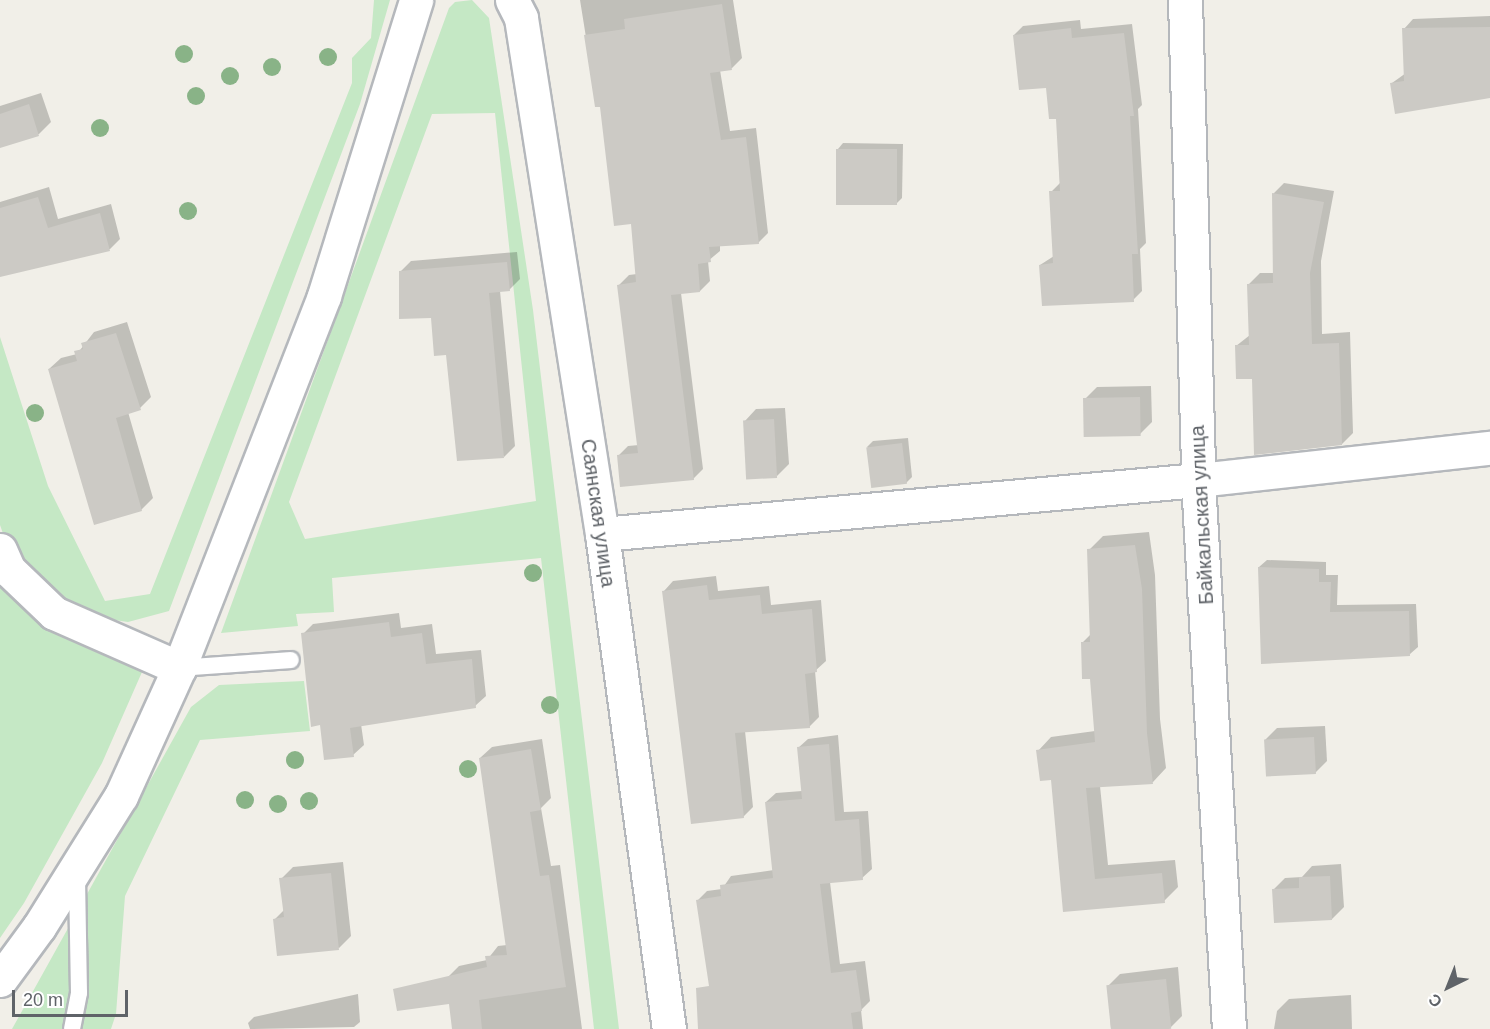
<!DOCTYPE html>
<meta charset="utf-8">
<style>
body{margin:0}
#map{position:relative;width:1490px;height:1029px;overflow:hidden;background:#f1efe8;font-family:Helvetica,sans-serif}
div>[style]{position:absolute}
.green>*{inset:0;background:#c5e8c5}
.shadow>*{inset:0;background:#0003}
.building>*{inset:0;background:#cccac5;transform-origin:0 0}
.roads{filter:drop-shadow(2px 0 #b5b8bc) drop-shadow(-2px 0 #b5b8bc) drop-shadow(0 2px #b5b8bc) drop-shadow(0 -2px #b5b8bc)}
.service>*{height:16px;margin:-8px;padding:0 8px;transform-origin:8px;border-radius:8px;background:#fff}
.minor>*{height:33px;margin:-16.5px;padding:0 16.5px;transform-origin:16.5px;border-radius:16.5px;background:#fff}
.trees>*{width:18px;height:18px;margin:-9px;border-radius:50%;background:#89b387}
span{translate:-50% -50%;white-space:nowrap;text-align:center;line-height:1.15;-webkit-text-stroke:6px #fff;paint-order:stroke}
.street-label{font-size:20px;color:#5f6368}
.north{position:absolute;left:1418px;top:957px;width:60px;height:60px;-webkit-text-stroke:4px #fff;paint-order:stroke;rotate:223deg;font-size:16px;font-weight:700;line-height:24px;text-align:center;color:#5f6368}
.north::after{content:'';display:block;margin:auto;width:21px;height:27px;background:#5f6368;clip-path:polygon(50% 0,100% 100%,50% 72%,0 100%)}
.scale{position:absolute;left:12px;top:990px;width:116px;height:27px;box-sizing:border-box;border:3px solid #5f6368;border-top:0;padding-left:8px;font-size:18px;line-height:21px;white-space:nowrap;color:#5f6368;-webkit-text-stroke:4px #fff;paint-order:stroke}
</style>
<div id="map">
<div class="green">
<div style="clip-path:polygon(374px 0,390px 0,360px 104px,169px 611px,128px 622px,94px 617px,58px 598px,7px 545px,0 525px,0 337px,48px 486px,105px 601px,150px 594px,352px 83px,352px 58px,371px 38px)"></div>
<div style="clip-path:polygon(evenodd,472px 0,489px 18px,533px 310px,619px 1029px,594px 1029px,541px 558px,332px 578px,334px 612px,296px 614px,298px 626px,221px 633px,449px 8px,455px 2px,472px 0,495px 113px,536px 501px,305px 539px,289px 502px,432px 114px,495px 113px)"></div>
<div style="clip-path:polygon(0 577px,30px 610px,82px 644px,142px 672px,102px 763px,24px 903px,0 938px)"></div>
<div style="clip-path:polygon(304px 681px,310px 731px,200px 740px,125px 896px,116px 1014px,111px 1029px,12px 1029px,191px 707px,219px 685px)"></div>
</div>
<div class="shadow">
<div style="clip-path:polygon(580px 0,733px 0,742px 58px,732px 68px,720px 70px,730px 131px,756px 128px,768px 233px,758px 243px,720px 245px,720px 251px,708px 261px,710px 281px,700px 291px,681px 293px,703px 469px,693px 479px,618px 456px,628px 446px,639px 445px,619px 285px,629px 275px,637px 274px,632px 222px,601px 105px,597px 106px)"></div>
<div style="clip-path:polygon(1490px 16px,1490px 97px,1392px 83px,1406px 73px,1404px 29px,1413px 19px)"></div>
<div style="clip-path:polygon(1080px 20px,1081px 29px,1132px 24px,1142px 105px,1138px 109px,1146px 243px,1140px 249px,1142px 291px,1133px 300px,1040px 265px,1054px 256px,1051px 192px,1060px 183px,1057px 117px,1047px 86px,1014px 35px,1023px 26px)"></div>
<div style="clip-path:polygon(41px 93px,51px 122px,39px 134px,0 147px,0 106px)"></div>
<div style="clip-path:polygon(843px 143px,903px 144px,902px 198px,896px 204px,838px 149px)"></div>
<div style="clip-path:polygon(1284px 183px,1334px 191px,1321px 261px,1322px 334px,1350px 332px,1353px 433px,1342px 444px,1253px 377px,1236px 346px,1250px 335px,1249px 284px,1260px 273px,1275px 273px,1273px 194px)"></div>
<div style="clip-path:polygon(49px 187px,58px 219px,111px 204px,120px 239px,110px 249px,0 276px,0 202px)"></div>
<div style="clip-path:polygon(517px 252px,520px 279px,509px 290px,500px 291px,515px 446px,504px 457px,432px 317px,400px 272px,411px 261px)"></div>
<div style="clip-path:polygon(127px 322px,151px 397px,140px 408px,128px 412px,153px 498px,141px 510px,49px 369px,61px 358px,77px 354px,94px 332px)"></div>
<div style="clip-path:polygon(1151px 386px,1152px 422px,1140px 434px,1085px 399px,1097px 387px)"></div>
<div style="clip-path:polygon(785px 408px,789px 464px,777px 476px,744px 422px,756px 409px)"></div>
<div style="clip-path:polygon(908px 438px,912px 477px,906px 483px,867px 447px,873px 441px)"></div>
<div style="clip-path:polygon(1149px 532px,1155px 575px,1160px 719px,1166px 768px,1153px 782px,1100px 786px,1108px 865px,1175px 860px,1178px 887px,1164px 901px,1064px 910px,1052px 778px,1038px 751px,1051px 737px,1095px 731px,1091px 677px,1082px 643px,1091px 634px,1089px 550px,1103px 536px)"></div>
<div style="clip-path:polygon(1267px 560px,1326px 562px,1326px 575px,1338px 575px,1337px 605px,1416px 604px,1418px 647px,1410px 654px,1263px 663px,1259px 567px)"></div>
<div style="clip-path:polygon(716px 576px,718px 591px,769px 586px,771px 605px,821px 600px,826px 661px,815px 671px,819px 717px,809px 727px,745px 731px,753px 807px,743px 817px,664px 591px,673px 581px)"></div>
<div style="clip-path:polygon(399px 613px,401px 628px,432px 624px,436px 654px,481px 650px,486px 696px,475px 706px,361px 724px,364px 745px,353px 755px,322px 724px,303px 634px,313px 624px)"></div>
<div style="clip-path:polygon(1325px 726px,1327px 761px,1315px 773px,1265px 740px,1277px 728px)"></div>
<div style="clip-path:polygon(838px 735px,844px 812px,868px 811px,872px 869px,862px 878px,830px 882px,840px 964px,865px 961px,870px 1001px,861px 1010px,863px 1029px,717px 1029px,698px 900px,707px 891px,722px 889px,731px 876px,774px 870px,766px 802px,776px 793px,802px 791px,798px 748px,808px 739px)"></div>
<div style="clip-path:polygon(542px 739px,551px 798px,541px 808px,551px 866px,560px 865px,582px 1029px,453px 1029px,448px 977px,459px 966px,487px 960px,498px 946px,507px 945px,480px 758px,492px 747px)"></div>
<div style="clip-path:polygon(343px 862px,351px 936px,339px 948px,275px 919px,284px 910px,281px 879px,293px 867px)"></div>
<div style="clip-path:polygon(1341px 864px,1344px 907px,1332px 919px,1273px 890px,1285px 878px,1302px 877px,1312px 866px)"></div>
<div style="clip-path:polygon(1178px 967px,1182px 1016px,1170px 1028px,1111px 1029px,1108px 986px,1120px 974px)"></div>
<div style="clip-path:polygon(358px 994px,360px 1022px,354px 1027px,250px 1029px,248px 1023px,254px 1017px)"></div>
<div style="clip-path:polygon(1351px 995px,1352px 1029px,1274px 1029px,1277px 1011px,1289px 999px)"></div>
</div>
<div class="building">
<div style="clip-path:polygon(722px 4px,732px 70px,710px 73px,721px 140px,746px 137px,759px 244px,709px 247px,711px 262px,698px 264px,700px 292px,671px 295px,694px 480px,620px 487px,617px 455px,638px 453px,617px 285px,636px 282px,631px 224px,614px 226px,600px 107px,595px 107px,584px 35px,625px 29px,624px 19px)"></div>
<div style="clip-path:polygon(1490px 27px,1490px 98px,1395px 114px,1390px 83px,1404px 81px,1402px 28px)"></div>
<div style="clip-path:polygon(1071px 28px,1072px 38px,1124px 33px,1134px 116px,1130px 116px,1138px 254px,1132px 254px,1134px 302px,1042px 306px,1039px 265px,1053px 263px,1049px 191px,1060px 191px,1056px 119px,1049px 119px,1046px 88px,1019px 90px,1013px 35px)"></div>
<div style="clip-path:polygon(29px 104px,39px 136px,0 148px,0 114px)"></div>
<div style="left:836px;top:149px;width:61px;height:56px"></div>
<div style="clip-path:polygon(1272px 193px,1324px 202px,1310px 273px,1312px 344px,1339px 343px,1342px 445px,1254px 455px,1252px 379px,1236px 379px,1235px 345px,1249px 345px,1247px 284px,1273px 283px)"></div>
<div style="clip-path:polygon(38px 197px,48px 228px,100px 213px,110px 251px,0 277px,0 208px)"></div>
<div style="clip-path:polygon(507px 262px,510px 291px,489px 293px,504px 458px,457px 461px,446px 355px,434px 356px,431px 318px,399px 319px,399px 271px)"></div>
<div style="clip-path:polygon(116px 333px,141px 410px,116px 418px,142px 511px,94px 525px,48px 369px,77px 361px,74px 351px,83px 349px,81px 343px)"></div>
<div style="left:1140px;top:397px;width:39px;height:57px;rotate:89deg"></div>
<div style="left:774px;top:419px;width:59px;height:31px;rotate:87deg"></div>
<div style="left:902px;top:443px;width:41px;height:36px;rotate:83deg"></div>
<div style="clip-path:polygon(1135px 545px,1142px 589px,1147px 733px,1153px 784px,1086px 788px,1095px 879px,1162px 873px,1165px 903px,1063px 912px,1051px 780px,1040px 781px,1036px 750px,1095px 742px,1090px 679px,1082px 679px,1081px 642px,1090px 642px,1087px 549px)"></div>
<div style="clip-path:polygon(1258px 567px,1319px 569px,1319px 582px,1331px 582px,1330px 612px,1409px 611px,1410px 656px,1261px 664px)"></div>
<div style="clip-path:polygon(707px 585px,709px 600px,760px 595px,762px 614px,812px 609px,817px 672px,805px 674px,810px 728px,735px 733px,744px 818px,691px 824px,662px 591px)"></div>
<div style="clip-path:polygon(389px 622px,391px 637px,422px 633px,426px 664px,472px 659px,476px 708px,350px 728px,354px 757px,324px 760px,320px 725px,311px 727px,301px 633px)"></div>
<div style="left:1314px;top:737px;width:37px;height:50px;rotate:87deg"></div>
<div style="clip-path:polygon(829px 744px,835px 821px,859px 819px,863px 880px,820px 884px,831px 973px,856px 970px,862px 1011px,851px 1013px,853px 1029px,698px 1029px,696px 988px,709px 986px,696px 900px,721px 896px,720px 885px,773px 878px,765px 802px,802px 799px,797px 747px)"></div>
<div style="clip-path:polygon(531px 749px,541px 810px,530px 812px,540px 876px,549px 875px,566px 987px,479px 1000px,482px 1029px,452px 1029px,449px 1004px,397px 1011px,393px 989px,487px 967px,485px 956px,507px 955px,479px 758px)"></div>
<div style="clip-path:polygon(331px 873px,339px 950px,277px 956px,273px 919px,284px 917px,279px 878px)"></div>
<div style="clip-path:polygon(1330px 876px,1332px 920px,1274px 923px,1272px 889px,1299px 888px,1299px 877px)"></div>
<div style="left:1166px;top:979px;width:50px;height:60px;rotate:84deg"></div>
</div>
<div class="roads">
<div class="service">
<div style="left:179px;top:668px;width:112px;rotate:-4.1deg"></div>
<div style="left:72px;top:1029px;width:37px;rotate:-79deg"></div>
<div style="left:79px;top:993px;width:117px;rotate:-91deg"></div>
</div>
<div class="minor">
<div style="left:512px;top:0;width:20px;rotate:63deg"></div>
<div style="left:521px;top:18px;width:522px;rotate:81.08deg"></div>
<div style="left:602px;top:534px;width:500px;rotate:82.3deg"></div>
<div style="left:1185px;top:0;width:480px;rotate:88.4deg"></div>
<div style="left:1198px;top:480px;width:550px;rotate:86.77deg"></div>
<div style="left:602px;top:534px;width:598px;rotate:-5.18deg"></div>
<div style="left:1198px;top:480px;width:294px;rotate:-6.3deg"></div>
<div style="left:0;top:550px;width:22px;rotate:66deg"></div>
<div style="left:9px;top:570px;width:62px;rotate:43.7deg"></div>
<div style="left:54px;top:613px;width:137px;rotate:23.7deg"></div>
<div style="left:0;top:980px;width:66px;rotate:-53.7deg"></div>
<div style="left:39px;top:927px;width:155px;rotate:-58deg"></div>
<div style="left:121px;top:796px;width:141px;rotate:-65.6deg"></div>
<div style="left:179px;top:668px;width:399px;rotate:-68.7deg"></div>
<div style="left:324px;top:296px;width:310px;rotate:-72.7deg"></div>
</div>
</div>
<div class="trees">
<div style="left:184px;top:54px"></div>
<div style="left:328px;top:57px"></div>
<div style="left:272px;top:67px"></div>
<div style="left:230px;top:76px"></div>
<div style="left:196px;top:96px"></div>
<div style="left:100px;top:128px"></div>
<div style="left:188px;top:211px"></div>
<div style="left:35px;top:413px"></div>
<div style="left:533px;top:573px"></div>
<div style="left:550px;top:705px"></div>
<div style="left:295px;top:760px"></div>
<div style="left:468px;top:769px"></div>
<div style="left:245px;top:800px"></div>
<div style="left:309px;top:801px"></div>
<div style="left:278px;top:804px"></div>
</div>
<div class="street-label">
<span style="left:598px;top:513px;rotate:82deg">Саянская улица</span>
<span style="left:1202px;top:515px;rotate:-93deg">Байкальская улица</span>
</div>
<div class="north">С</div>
<div class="scale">20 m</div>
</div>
